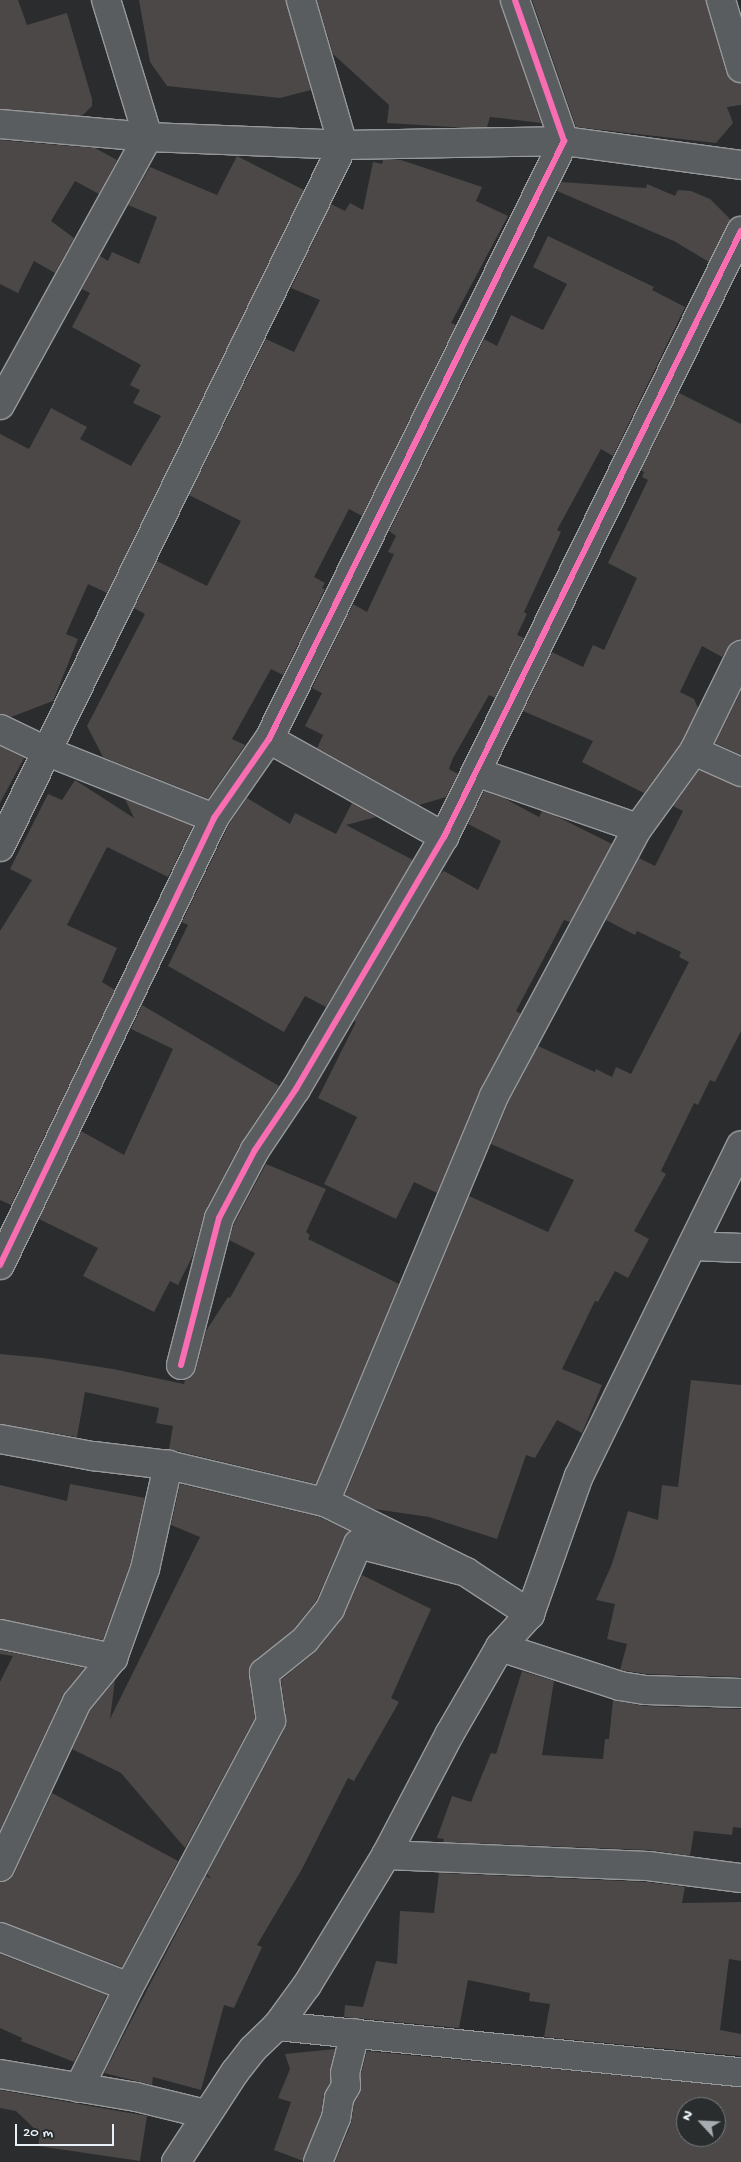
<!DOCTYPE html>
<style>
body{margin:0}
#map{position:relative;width:741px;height:2162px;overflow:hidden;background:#2b2c2d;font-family:"Gochi Hand",sans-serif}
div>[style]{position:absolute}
.building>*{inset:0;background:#4b4847}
.roads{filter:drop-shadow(1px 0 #96989a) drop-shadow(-1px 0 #96989a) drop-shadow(0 1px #96989a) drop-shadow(0 -1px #96989a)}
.minor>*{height:28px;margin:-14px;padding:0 14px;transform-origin:14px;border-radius:14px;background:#5a5d60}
.cycleway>*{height:6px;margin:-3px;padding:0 3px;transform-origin:3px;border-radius:3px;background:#f96db3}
span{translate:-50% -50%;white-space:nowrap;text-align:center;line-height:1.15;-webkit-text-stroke:4px #2a2d2e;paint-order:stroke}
.north{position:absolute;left:676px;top:2097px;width:50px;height:50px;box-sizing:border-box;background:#2a2d2e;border:1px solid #767b7f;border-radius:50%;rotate:295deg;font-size:14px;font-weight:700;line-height:20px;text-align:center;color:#e8f1f8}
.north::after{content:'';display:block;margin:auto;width:18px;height:22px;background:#a6acb1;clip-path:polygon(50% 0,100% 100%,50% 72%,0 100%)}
.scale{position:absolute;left:15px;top:2124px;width:99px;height:22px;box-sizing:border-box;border:2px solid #e8f1f8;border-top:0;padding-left:6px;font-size:15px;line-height:18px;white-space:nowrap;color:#e8f1f8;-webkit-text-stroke:4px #2a2d2e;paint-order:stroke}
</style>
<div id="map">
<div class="building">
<div style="clip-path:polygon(0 0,18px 0,27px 25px,67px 13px,92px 99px,92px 106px,82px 116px,0 109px)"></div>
<div style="clip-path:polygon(139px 0,286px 0,311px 90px,280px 98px,167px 86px,150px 62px)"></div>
<div style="clip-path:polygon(317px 0,500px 0,541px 123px,490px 117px,487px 127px,451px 127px,387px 123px,389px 105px,333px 54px)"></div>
<div style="clip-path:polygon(532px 0,706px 0,726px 72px,731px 80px,741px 83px,741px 105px,727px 107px,733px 123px,716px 143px,576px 127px)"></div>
<div style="clip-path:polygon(0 140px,95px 148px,117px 160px,99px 194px,75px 181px,51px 221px,74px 238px,55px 273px,34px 261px,18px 293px,0 284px)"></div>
<div style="clip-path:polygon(237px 156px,304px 190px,107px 593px,88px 584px,66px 634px,78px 639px,53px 701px,11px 717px,0 714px,0 434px,29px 449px,51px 408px,87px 427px,80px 439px,131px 466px,161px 416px,133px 403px,140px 390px,130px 385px,141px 365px,72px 327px,90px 293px,82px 289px,100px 256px,108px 261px,112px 252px,139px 264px,157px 217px,128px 205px,150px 167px,217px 195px)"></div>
<div style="clip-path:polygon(383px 160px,401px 160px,482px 187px,476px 201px,508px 216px,451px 323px,456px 325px,362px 516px,349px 509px,314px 577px,325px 583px,322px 588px,325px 589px,283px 675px,271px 669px,232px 739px,245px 745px,208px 799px,103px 757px,87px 726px,145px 614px,134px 608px,157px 561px,207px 586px,241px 521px,189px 495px,266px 339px,294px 352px,320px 300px,291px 288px,331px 204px,345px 211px,350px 203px,363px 210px,373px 162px,382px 164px)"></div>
<div style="clip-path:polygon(561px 182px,646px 188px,647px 184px,675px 196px,678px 190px,691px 191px,710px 199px,731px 220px,709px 262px,674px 241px,557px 191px)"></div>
<div style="clip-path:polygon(548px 236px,654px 287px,652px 290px,685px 307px,613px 456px,601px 449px,557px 530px,561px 532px,524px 612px,527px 614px,517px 635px,524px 638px,495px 698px,489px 695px,453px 758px,449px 769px,458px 774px,446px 797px,419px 805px,317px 748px,323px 735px,305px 726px,322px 693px,312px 688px,353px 604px,367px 612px,394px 554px,388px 552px,396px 536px,389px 531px,484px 339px,497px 346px,511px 315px,543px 330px,567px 284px,533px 267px)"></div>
<div style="clip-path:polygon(679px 393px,741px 424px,741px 640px,732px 642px,722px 657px,702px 646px,680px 692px,694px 699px,698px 708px,681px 743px,644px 793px,582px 762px,593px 741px,523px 711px,552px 652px,583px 667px,593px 645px,604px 650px,637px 578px,608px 563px,648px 480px,642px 477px,644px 472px,641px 470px)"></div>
<div style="clip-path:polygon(741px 691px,741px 755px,715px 743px)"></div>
<div style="clip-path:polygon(0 746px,24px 758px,0 803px)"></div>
<div style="clip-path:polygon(699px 770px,741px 787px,741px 1031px,715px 1082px,710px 1080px,698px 1105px,694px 1103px,661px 1171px,666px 1174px,634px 1231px,649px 1239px,628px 1278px,615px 1271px,598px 1302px,595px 1301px,562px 1369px,602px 1385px,582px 1433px,557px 1420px,535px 1458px,526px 1455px,497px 1539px,429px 1517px,374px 1509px,345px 1495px,469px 1196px,548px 1232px,574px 1180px,491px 1144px,508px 1103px,538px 1046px,595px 1072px,596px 1069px,612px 1077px,616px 1067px,631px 1074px,689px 962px,679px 957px,681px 952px,637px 931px,635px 935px,606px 920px,639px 858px,655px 866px,683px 811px,673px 806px)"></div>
<div style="clip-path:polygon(75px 780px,134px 818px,125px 799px,193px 826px,168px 877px,107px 847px,67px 925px,117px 948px,102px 982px,115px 990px,11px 1205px,0 1200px,0 931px,32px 880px,10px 869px,48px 794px,62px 800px)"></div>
<div style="clip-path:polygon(484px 791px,504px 798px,539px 817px,542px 811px,554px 815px,612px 844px,570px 922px,564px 920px,516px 1011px,521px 1014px,480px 1090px,437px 1193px,414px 1182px,396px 1219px,324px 1184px,357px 1117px,318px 1098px,356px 1022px,354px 1021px,440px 874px,444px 871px,478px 890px,501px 841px,468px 824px)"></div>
<div style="clip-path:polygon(247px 798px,290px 824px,295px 813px,336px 834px,352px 803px,376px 817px,346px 825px,413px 860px,326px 1007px,305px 996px,284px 1032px,168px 966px,188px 925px,182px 922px,228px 826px)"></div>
<div style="clip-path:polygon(142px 1005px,279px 1086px,241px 1143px,205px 1211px,193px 1255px,178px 1285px,170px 1281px,154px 1312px,83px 1276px,98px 1248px,39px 1219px,81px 1131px,124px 1155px,173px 1049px,131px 1029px)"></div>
<div style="clip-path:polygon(266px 1164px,326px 1189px,306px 1232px,310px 1235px,308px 1239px,399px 1284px,316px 1484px,169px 1449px,173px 1426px,156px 1423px,159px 1408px,85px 1392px,77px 1437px,0 1424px,0 1354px,43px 1358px,113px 1369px,184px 1384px,185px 1380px,192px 1376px,196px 1369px,206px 1331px,228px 1297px,230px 1298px,255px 1253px,229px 1240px,234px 1224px)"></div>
<div style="clip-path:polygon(691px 1380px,741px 1385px,741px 1677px,647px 1674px,620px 1670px,627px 1644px,607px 1639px,615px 1604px,596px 1600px,612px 1564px,628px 1511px,658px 1520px,662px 1485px,678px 1487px)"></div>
<div style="clip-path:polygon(70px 1484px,145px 1498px,130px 1565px,103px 1640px,0 1619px,0 1485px,67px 1501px)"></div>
<div style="clip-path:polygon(180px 1484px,320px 1517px,349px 1531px,344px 1538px,316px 1601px,294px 1629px,250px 1667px,249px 1675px,255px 1718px,185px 1848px,121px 1773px,72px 1749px,90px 1710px,115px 1680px,110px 1719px,200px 1537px,171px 1525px)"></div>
<div style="clip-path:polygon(362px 1575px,431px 1609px,391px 1698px,399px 1702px,354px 1781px,348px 1778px,302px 1869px,257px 1945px,262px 1947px,234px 2008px,224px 2005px,201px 2090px,153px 2077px,152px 2085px,104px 2073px,206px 1876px,212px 1879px,207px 1874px,285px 1728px,286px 1719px,281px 1680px,315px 1652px,342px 1619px)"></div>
<div style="clip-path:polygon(0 1650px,85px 1668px,63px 1695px,0 1830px,0 1682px,13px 1656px,0 1654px)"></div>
<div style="clip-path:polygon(522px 1671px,554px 1681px,542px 1755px,603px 1759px,605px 1739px,609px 1739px,613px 1700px,645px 1706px,741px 1709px,741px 1828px,733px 1827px,732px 1835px,694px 1831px,690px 1856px,649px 1850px,443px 1842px,444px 1839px,437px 1838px,452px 1796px,471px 1802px,491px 1753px,496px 1754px)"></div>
<div style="clip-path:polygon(52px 1793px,178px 1861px,122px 1967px,0 1922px,0 1882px,9px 1880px,14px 1874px)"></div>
<div style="clip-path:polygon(439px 1873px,647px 1882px,685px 1887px,682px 1903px,741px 1902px,741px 1961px,729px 1959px,720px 2030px,741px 2034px,741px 2056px,544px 2037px,550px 2004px,529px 2001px,530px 1993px,468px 1980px,459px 2028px,344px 2017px,345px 2005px,363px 2007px,376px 1961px,397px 1964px,400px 1911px,434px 1913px)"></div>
<div style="clip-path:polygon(0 1954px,107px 1995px,74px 2062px,21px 2041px,22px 2038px,0 2028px)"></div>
<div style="clip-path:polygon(335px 2049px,330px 2070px,330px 2082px,324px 2095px,321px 2114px,303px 2161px,274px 2150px,291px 2102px,278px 2098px,290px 2069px,285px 2054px)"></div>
<div style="clip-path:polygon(evenodd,367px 2051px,741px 2087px,741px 2162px,335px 2162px,351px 2124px,354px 2103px,360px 2093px,361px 2074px,367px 2051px,686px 2107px,716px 2107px,716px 2137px,686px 2137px,686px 2107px)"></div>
<div style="clip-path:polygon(0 2090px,147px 2116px,140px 2161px,38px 2146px,40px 2134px,16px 2111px,0 2108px)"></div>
</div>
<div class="roads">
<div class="minor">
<div style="left:721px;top:0;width:71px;rotate:73.6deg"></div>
<div style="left:0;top:124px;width:149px;rotate:5deg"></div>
<div style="left:148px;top:137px;width:195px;rotate:2.3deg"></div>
<div style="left:343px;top:145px;width:221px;rotate:-1deg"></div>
<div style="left:564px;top:141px;width:179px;rotate:7.7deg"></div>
<div style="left:0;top:405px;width:306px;rotate:-61.1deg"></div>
<div style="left:148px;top:137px;width:143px;rotate:-107deg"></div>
<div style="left:0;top:729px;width:53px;rotate:25.6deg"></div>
<div style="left:48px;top:752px;width:179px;rotate:21.7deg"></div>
<div style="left:269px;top:739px;width:201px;rotate:29.2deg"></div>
<div style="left:694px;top:751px;width:51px;rotate:24.1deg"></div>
<div style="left:476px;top:772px;width:171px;rotate:19.1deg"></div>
<div style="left:0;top:847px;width:781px;rotate:-63.96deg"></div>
<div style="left:343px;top:145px;width:151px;rotate:-106.2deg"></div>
<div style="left:692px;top:1246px;width:49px;rotate:2.3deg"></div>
<div style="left:0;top:1265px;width:496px;rotate:-64.4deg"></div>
<div style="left:214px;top:818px;width:96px;rotate:-55.2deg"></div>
<div style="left:269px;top:739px;width:667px;rotate:-63.74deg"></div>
<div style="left:564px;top:141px;width:149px;rotate:-109.2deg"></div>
<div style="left:181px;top:1365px;width:152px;rotate:-75.5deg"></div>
<div style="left:219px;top:1218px;width:77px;rotate:-62.1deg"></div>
<div style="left:255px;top:1150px;width:73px;rotate:-56.1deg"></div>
<div style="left:296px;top:1089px;width:292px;rotate:-59.6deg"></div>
<div style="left:444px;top:837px;width:675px;rotate:-63.89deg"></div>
<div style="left:0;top:1439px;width:95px;rotate:10.4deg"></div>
<div style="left:93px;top:1456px;width:76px;rotate:6.8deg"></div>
<div style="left:168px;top:1465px;width:161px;rotate:13.3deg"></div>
<div style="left:325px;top:1502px;width:157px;rotate:26.4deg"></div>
<div style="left:466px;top:1572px;width:77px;rotate:33.3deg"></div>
<div style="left:325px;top:1502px;width:440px;rotate:-67.4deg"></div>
<div style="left:494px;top:1096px;width:304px;rotate:-61.8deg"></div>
<div style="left:638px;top:828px;width:95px;rotate:-54deg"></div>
<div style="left:694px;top:751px;width:107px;rotate:-63.9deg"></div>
<div style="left:0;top:1634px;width:116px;rotate:12deg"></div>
<div style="left:500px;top:1647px;width:126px;rotate:18deg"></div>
<div style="left:620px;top:1686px;width:26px;rotate:9deg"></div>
<div style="left:646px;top:1690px;width:95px;rotate:1.8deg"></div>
<div style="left:386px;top:1855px;width:262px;rotate:2.4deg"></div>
<div style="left:648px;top:1866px;width:94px;rotate:7.4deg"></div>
<div style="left:0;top:1867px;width:182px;rotate:-65deg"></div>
<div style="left:77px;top:1702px;width:57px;rotate:-50.7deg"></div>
<div style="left:113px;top:1658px;width:95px;rotate:-70.2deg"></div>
<div style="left:145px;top:1569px;width:107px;rotate:-77.5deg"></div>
<div style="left:0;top:1937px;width:138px;rotate:21.2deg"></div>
<div style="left:277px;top:2026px;width:466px;rotate:5.7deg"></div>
<div style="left:0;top:2074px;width:138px;rotate:9.6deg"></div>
<div style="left:136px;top:2097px;width:72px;rotate:13.7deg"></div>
<div style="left:79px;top:2088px;width:113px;rotate:-63.7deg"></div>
<div style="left:129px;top:1987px;width:302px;rotate:-61.9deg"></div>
<div style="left:271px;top:1721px;width:49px;rotate:-98.3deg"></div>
<div style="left:264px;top:1673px;width:53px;rotate:-38.8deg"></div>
<div style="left:305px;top:1640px;width:40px;rotate:-51deg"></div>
<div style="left:330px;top:1609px;width:71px;rotate:-66.7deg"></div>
<div style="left:358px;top:1544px;width:112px;rotate:14.5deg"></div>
<div style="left:176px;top:2162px;width:108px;rotate:-56.8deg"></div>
<div style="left:235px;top:2072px;width:29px;rotate:-52deg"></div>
<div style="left:253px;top:2049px;width:33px;rotate:-44deg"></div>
<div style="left:277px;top:2026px;width:51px;rotate:-53.8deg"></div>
<div style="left:307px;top:1985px;width:152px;rotate:-58.7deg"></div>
<div style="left:386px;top:1855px;width:136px;rotate:-62.3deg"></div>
<div style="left:449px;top:1735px;width:102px;rotate:-59.9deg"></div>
<div style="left:500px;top:1647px;width:45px;rotate:-47.7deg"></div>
<div style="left:530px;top:1614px;width:146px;rotate:-70.5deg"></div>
<div style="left:579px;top:1476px;width:368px;rotate:-63.9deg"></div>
<div style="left:318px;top:2162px;width:48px;rotate:-67.8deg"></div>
<div style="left:336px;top:2118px;width:20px;rotate:-81deg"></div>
<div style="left:339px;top:2098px;width:14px;rotate:-60deg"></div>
<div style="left:346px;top:2086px;width:13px;rotate:-94deg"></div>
<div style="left:345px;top:2073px;width:41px;rotate:-76deg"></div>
</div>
</div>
<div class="cycleway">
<div style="left:0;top:1265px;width:496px;rotate:-64.4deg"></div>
<div style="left:214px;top:818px;width:96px;rotate:-55.2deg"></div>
<div style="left:269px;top:739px;width:667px;rotate:-63.74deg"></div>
<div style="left:564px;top:141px;width:149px;rotate:-109.2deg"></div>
<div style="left:181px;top:1365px;width:152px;rotate:-75.5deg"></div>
<div style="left:219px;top:1218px;width:77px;rotate:-62.1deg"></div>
<div style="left:255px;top:1150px;width:73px;rotate:-56.1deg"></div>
<div style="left:296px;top:1089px;width:292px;rotate:-59.6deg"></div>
<div style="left:444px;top:837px;width:675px;rotate:-63.89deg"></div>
</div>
<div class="north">N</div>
<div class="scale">20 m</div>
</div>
